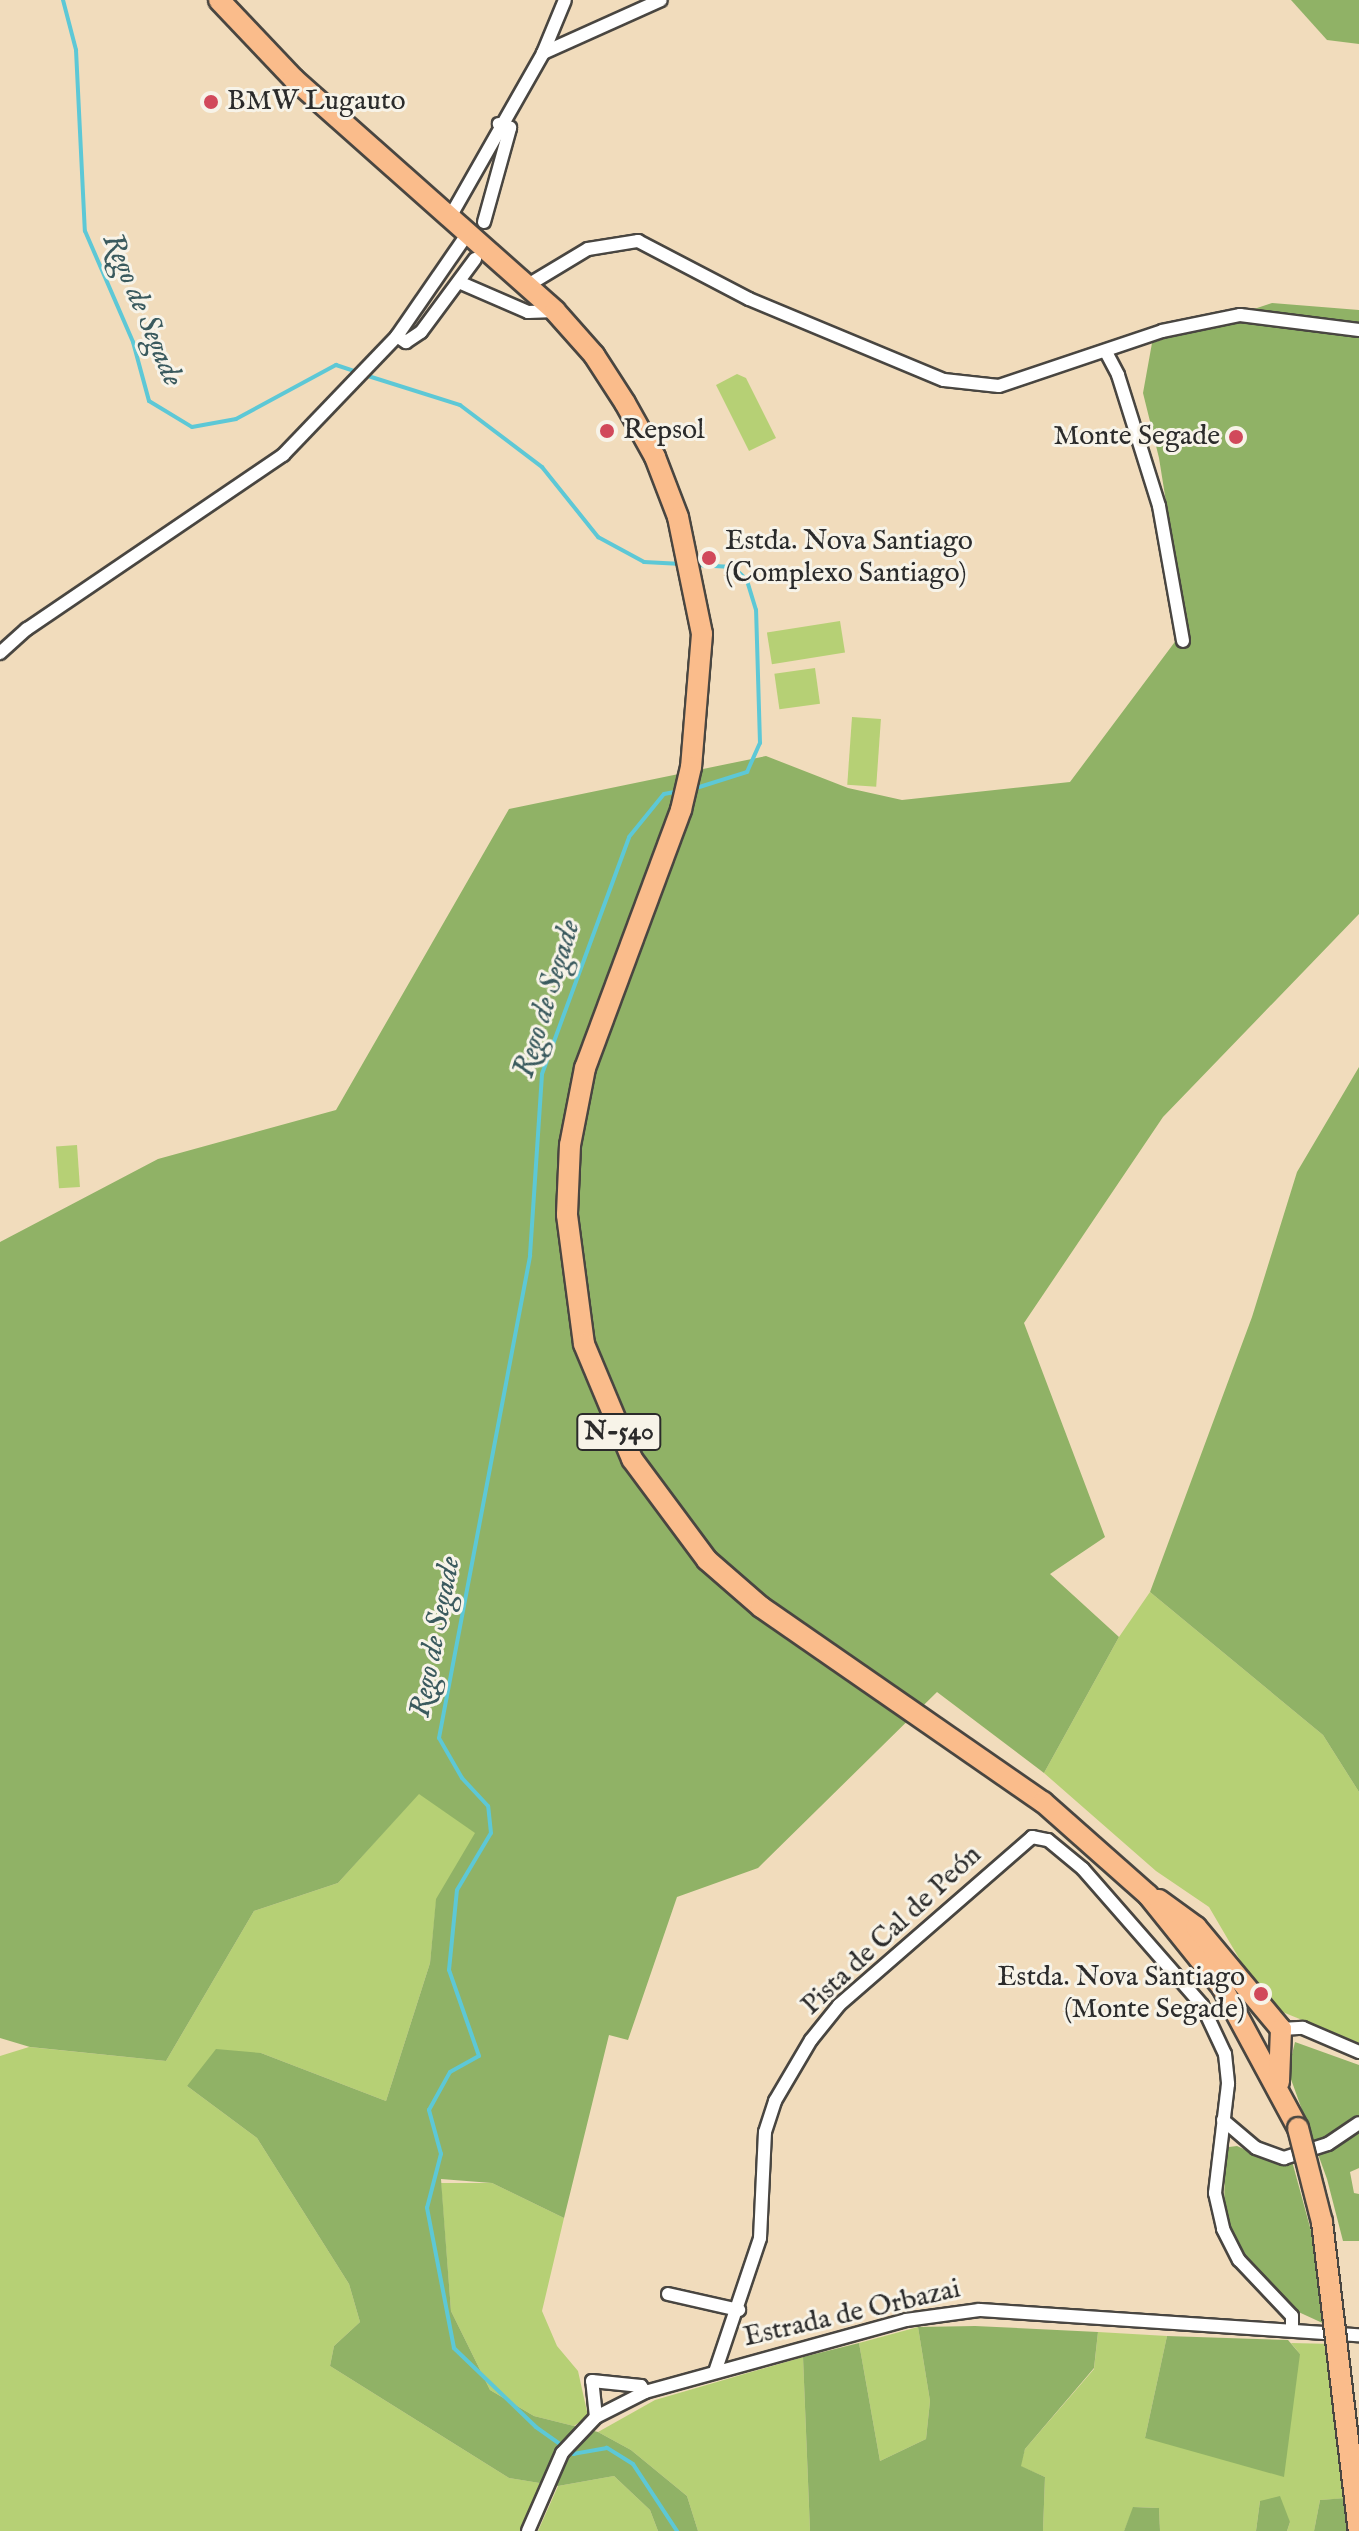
<!DOCTYPE html>
<meta charset="utf-8">
<style>
body{margin:0}
#map{position:relative;width:1359px;height:2531px;overflow:hidden;background:#f1dcbc;font-family:"IM FELL English",serif}
div>[style]{position:absolute}
.green>*{inset:0;background:#b6d075;transform-origin:0 0}
.forest>*{inset:0;background:#90b266}
.stream>*{height:4px;margin:-2px;padding:0 2px;transform-origin:2px;border-radius:2px;background:#5dc8d6}
.roads{filter:drop-shadow(2px 0 #494641) drop-shadow(-2px 0 #494641) drop-shadow(0 2px #494641) drop-shadow(0 -2px #494641)}
.minor>*{height:12px;margin:-6px;padding:0 6px;transform-origin:6px;border-radius:6px;background:#fff}
.trunk>*{height:20px;margin:-10px;padding:0 10px;transform-origin:10px;border-radius:10px;background:#fabc8b}
.bridges{filter:drop-shadow(2px 0 #494641) drop-shadow(-2px 0 #494641) drop-shadow(0 2px #494641) drop-shadow(0 -2px #494641)}
.trunk-bridge>*{height:20px;margin:-10px;padding:0 10px;transform-origin:10px;border-radius:10px;background:#fabc8b}
.dots>*{width:22px;height:22px;translate:-50% -50%;box-sizing:border-box;border:4px solid #f7f3e8;border-radius:50%}
span{translate:-50% -50%;white-space:nowrap;text-align:center;line-height:1.15;-webkit-text-stroke:6px #f7f3e8;paint-order:stroke}
.shield-label span{padding:2px 6px;background:#f7f3e8;border:2px solid;border-radius:6px;-webkit-text-stroke-width:0}
.shield-label{font-size:26px;color:#2b2b2b;font-weight:700}
.poi-label{font-size:28px;color:#2b2b2b}
.left{translate:0 -50%;text-align:left}
.right{translate:-100% -50%;text-align:right}
.street-label{font-size:28px;color:#2b2b2b}
.water-label{font-size:30px;color:#3a5a5e;font-style:italic}
</style>
<div id="map">
<div class="green">
<div style="clip-path:polygon(737px 374px,746px 378px,776px 438px,749px 451px,716px 385px)"></div>
<div style="left:840px;top:621px;width:32px;height:74px;rotate:81deg"></div>
<div style="left:815px;top:668px;width:36px;height:41px;rotate:82deg"></div>
<div style="left:852px;top:717px;width:29px;height:68px;rotate:4deg"></div>
<div style="left:77px;top:1145px;width:42px;height:21px;rotate:86deg"></div>
<div style="clip-path:polygon(1150px 1592px,1323px 1735px,1359px 1792px,1359px 2043px,1280px 2011px,1250px 1977px,1209px 1907px,1156px 1871px,1044px 1773px,1119px 1637px)"></div>
<div style="clip-path:polygon(419px 1793px,476px 1833px,436px 1903px,430px 1963px,386px 2101px,261px 2053px,187px 2086px,257px 2138px,349px 2284px,360px 2322px,334px 2346px,330px 2366px,509px 2478px,540px 2483px,521px 2531px,0 2531px,0 2056px,29px 2047px,166px 2061px,254px 1911px,338px 1883px)"></div>
<div style="clip-path:polygon(441px 2183px,492px 2183px,564px 2218px,542px 2311px,557px 2346px,578px 2371px,588px 2416px,574px 2426px,534px 2416px,490px 2390px,451px 2311px)"></div>
<div style="clip-path:polygon(918px 2327px,930px 2401px,926px 2439px,880px 2461px,859px 2343px)"></div>
<div style="clip-path:polygon(1098px 2332px,1167px 2336px,1145px 2438px,1300px 2354px,1291px 2343px,1333px 2344px,1348px 2498px,1320px 2500px,1314px 2531px,1287px 2531px,1290px 2522px,1260px 2501px,1256px 2531px,1160px 2531px,1159px 2508px,1134px 2507px,1124px 2531px,1043px 2531px,1045px 2477px,1020px 2466px,1025px 2449px,1094px 2369px)"></div>
<div style="clip-path:polygon(803px 2357px,810px 2531px,698px 2531px,687px 2496px,631px 2450px,598px 2432px,655px 2400px)"></div>
<div style="clip-path:polygon(614px 2476px,650px 2510px,658px 2531px,538px 2531px,558px 2486px)"></div>
</div>
<div class="forest">
<div style="clip-path:polygon(1291px 0,1359px 0,1359px 44px,1327px 40px)"></div>
<div style="clip-path:polygon(1272px 303px,1359px 310px,1359px 914px,1163px 1117px,1024px 1323px,1105px 1537px,1050px 1574px,1119px 1637px,1044px 1773px,937px 1692px,758px 1868px,677px 1897px,628px 2040px,609px 2035px,564px 2218px,492px 2183px,441px 2179px,451px 2311px,490px 2390px,534px 2416px,598px 2432px,631px 2450px,687px 2496px,698px 2531px,658px 2531px,650px 2510px,614px 2476px,558px 2486px,509px 2478px,330px 2366px,334px 2346px,360px 2322px,349px 2284px,257px 2138px,187px 2086px,216px 2049px,261px 2053px,386px 2101px,430px 1963px,436px 1899px,475px 1833px,419px 1794px,338px 1883px,254px 1911px,166px 2061px,30px 2047px,0 2038px,0 1242px,158px 1159px,336px 1110px,509px 809px,766px 756px,848px 788px,902px 800px,1070px 782px,1186px 627px,1159px 458px,1143px 393px,1152px 343px)"></div>
<div style="clip-path:polygon(1359px 1067px,1359px 1792px,1323px 1735px,1150px 1592px,1252px 1317px,1297px 1172px)"></div>
<div style="clip-path:polygon(1295px 2042px,1359px 2065px,1359px 2168px,1350px 2172px,1354px 2193px,1359px 2194px,1359px 2241px,1343px 2241px,1327px 2179px,1288px 2071px)"></div>
<div style="clip-path:polygon(1237px 2146px,1264px 2158px,1292px 2161px,1320px 2264px,1329px 2326px,1292px 2309px,1240px 2252px,1224px 2212px,1225px 2159px,1229px 2147px)"></div>
<div style="clip-path:polygon(975px 2326px,1098px 2332px,1094px 2368px,1025px 2449px,1021px 2466px,1045px 2477px,1043px 2531px,810px 2531px,803px 2357px,859px 2343px,880px 2461px,926px 2439px,930px 2401px,918px 2327px)"></div>
<div style="clip-path:polygon(1167px 2336px,1288px 2340px,1300px 2354px,1284px 2477px,1145px 2438px)"></div>
<div style="clip-path:polygon(1280px 2496px,1290px 2522px,1287px 2531px,1256px 2531px,1260px 2501px)"></div>
<div style="clip-path:polygon(1359px 2497px,1359px 2531px,1314px 2531px,1320px 2500px)"></div>
<div style="clip-path:polygon(1133px 2507px,1159px 2508px,1160px 2531px,1124px 2531px)"></div>
</div>
<div class="stream">
<div style="left:63px;top:0;width:52px;rotate:75.4deg"></div>
<div style="left:76px;top:50px;width:181px;rotate:87.2deg"></div>
<div style="left:85px;top:231px;width:121px;rotate:66.6deg"></div>
<div style="left:133px;top:342px;width:61px;rotate:74.8deg"></div>
<div style="left:149px;top:401px;width:50px;rotate:31.2deg"></div>
<div style="left:192px;top:427px;width:45px;rotate:-10.3deg"></div>
<div style="left:236px;top:419px;width:114px;rotate:-28.4deg"></div>
<div style="left:336px;top:365px;width:22px;rotate:18deg"></div>
<div style="left:365px;top:375px;width:100px;rotate:17.5deg"></div>
<div style="left:460px;top:405px;width:103px;rotate:37.1deg"></div>
<div style="left:542px;top:467px;width:90px;rotate:51.3deg"></div>
<div style="left:598px;top:537px;width:52px;rotate:28.5deg"></div>
<div style="left:644px;top:562px;width:38px;rotate:3deg"></div>
<div style="left:693px;top:789px;width:57px;rotate:-17.5deg"></div>
<div style="left:747px;top:772px;width:32px;rotate:-66deg"></div>
<div style="left:760px;top:743px;width:133px;rotate:-91.7deg"></div>
<div style="left:756px;top:610px;width:31px;rotate:-107deg"></div>
<div style="left:747px;top:580px;width:19px;rotate:-137deg"></div>
<div style="left:733px;top:567px;width:38px;rotate:-177deg"></div>
<div style="left:677px;top:2531px;width:80px;rotate:-123.3deg"></div>
<div style="left:633px;top:2464px;width:31px;rotate:-148deg"></div>
<div style="left:607px;top:2448px;width:34px;rotate:170deg"></div>
<div style="left:574px;top:2454px;width:47px;rotate:-144.6deg"></div>
<div style="left:536px;top:2427px;width:114px;rotate:-136.1deg"></div>
<div style="left:454px;top:2348px;width:143px;rotate:-100.9deg"></div>
<div style="left:427px;top:2208px;width:56px;rotate:-75.5deg"></div>
<div style="left:441px;top:2154px;width:46px;rotate:-105.3deg"></div>
<div style="left:429px;top:2110px;width:43px;rotate:-61.1deg"></div>
<div style="left:450px;top:2072px;width:33px;rotate:-29deg"></div>
<div style="left:479px;top:2056px;width:91px;rotate:-109.2deg"></div>
<div style="left:449px;top:1970px;width:80px;rotate:-84.3deg"></div>
<div style="left:457px;top:1890px;width:66px;rotate:-59.2deg"></div>
<div style="left:491px;top:1833px;width:27px;rotate:-96deg"></div>
<div style="left:488px;top:1806px;width:38px;rotate:-133deg"></div>
<div style="left:462px;top:1778px;width:46px;rotate:-119.9deg"></div>
<div style="left:439px;top:1738px;width:491px;rotate:-79.3deg"></div>
<div style="left:530px;top:1255px;width:181px;rotate:-86.2deg"></div>
<div style="left:542px;top:1074px;width:252px;rotate:-69.8deg"></div>
<div style="left:629px;top:837px;width:55px;rotate:-50.9deg"></div>
<div style="left:664px;top:794px;width:16px;rotate:-11deg"></div>
</div>
<div class="roads">
<div class="minor">
<div style="left:543px;top:53px;width:129px;rotate:-24.2deg"></div>
<div style="left:450px;top:217px;width:189px;rotate:-60.4deg"></div>
<div style="left:543px;top:53px;width:57px;rotate:-67.5deg"></div>
<div style="left:484px;top:222px;width:98px;rotate:-74.5deg"></div>
<div style="left:510px;top:128px;width:12px;rotate:-160deg"></div>
<div style="left:461px;top:283px;width:73px;rotate:23.4deg"></div>
<div style="left:528px;top:312px;width:27px;rotate:-2deg"></div>
<div style="left:528px;top:285px;width:70px;rotate:-31deg"></div>
<div style="left:588px;top:249px;width:51px;rotate:-9.1deg"></div>
<div style="left:638px;top:241px;width:125px;rotate:27.6deg"></div>
<div style="left:749px;top:299px;width:211px;rotate:22.6deg"></div>
<div style="left:944px;top:380px;width:55px;rotate:6.2deg"></div>
<div style="left:999px;top:386px;width:172px;rotate:-18.6deg"></div>
<div style="left:1162px;top:331px;width:80px;rotate:-11.6deg"></div>
<div style="left:1240px;top:315px;width:120px;rotate:7.2deg"></div>
<div style="left:397px;top:336px;width:11px;rotate:34deg"></div>
<div style="left:406px;top:342px;width:18px;rotate:-34deg"></div>
<div style="left:421px;top:332px;width:91px;rotate:-53.5deg"></div>
<div style="left:1106px;top:352px;width:26px;rotate:62deg"></div>
<div style="left:1118px;top:375px;width:137px;rotate:72.6deg"></div>
<div style="left:1159px;top:506px;width:137px;rotate:79.9deg"></div>
<div style="left:0;top:653px;width:36px;rotate:-42deg"></div>
<div style="left:27px;top:629px;width:310px;rotate:-34.2deg"></div>
<div style="left:283px;top:455px;width:165px;rotate:-46.2deg"></div>
<div style="left:397px;top:336px;width:125px;rotate:-55.4deg"></div>
<div style="left:1281px;top:2029px;width:22px;rotate:-3deg"></div>
<div style="left:1303px;top:2028px;width:61px;rotate:23.2deg"></div>
<div style="left:1223px;top:2120px;width:43px;rotate:40.3deg"></div>
<div style="left:1256px;top:2148px;width:30px;rotate:20deg"></div>
<div style="left:1284px;top:2158px;width:46px;rotate:-17.7deg"></div>
<div style="left:1328px;top:2144px;width:37px;rotate:-34deg"></div>
<div style="left:668px;top:2294px;width:73px;rotate:12.7deg"></div>
<div style="left:715px;top:2372px;width:141px;rotate:-71.4deg"></div>
<div style="left:760px;top:2238px;width:106px;rotate:-87.3deg"></div>
<div style="left:765px;top:2132px;width:33px;rotate:-72deg"></div>
<div style="left:775px;top:2101px;width:71px;rotate:-59.5deg"></div>
<div style="left:811px;top:2040px;width:45px;rotate:-51.3deg"></div>
<div style="left:839px;top:2005px;width:256px;rotate:-41deg"></div>
<div style="left:1032px;top:1837px;width:16px;rotate:11deg"></div>
<div style="left:1048px;top:1840px;width:45px;rotate:39.6deg"></div>
<div style="left:1083px;top:1869px;width:181px;rotate:48.8deg"></div>
<div style="left:1202px;top:2005px;width:54px;rotate:64.9deg"></div>
<div style="left:1225px;top:2054px;width:30px;rotate:84deg"></div>
<div style="left:1228px;top:2084px;width:110px;rotate:96.8deg"></div>
<div style="left:1215px;top:2193px;width:37px;rotate:77deg"></div>
<div style="left:1223px;top:2229px;width:35px;rotate:63deg"></div>
<div style="left:1239px;top:2260px;width:77px;rotate:46.6deg"></div>
<div style="left:1292px;top:2316px;width:13px;rotate:90deg"></div>
<div style="left:596px;top:2417px;width:36px;rotate:-96deg"></div>
<div style="left:592px;top:2381px;width:49px;rotate:5.8deg"></div>
<div style="left:641px;top:2386px;width:7px;rotate:56deg"></div>
<div style="left:528px;top:2531px;width:85px;rotate:-66.4deg"></div>
<div style="left:562px;top:2453px;width:50px;rotate:-46.6deg"></div>
<div style="left:596px;top:2417px;width:55px;rotate:-27deg"></div>
<div style="left:645px;top:2392px;width:271px;rotate:-15.4deg"></div>
<div style="left:906px;top:2320px;width:74px;rotate:-7.8deg"></div>
<div style="left:979px;top:2310px;width:381px;rotate:3.8deg"></div>
</div>
<div class="trunk">
<div style="left:219px;top:0;width:109px;rotate:46.5deg"></div>
<div style="left:294px;top:79px;width:349px;rotate:41.6deg"></div>
<div style="left:555px;top:311px;width:59px;rotate:48.4deg"></div>
<div style="left:594px;top:355px;width:57px;rotate:57.1deg"></div>
<div style="left:625px;top:403px;width:62px;rotate:60.9deg"></div>
<div style="left:655px;top:457px;width:64px;rotate:69deg"></div>
<div style="left:678px;top:517px;width:119px;rotate:78.4deg"></div>
<div style="left:702px;top:634px;width:133px;rotate:94.7deg"></div>
<div style="left:691px;top:767px;width:44px;rotate:103.1deg"></div>
<div style="left:681px;top:810px;width:275px;rotate:110.4deg"></div>
<div style="left:585px;top:1068px;width:78px;rotate:101deg"></div>
<div style="left:570px;top:1145px;width:70px;rotate:92.5deg"></div>
<div style="left:567px;top:1215px;width:130px;rotate:82.5deg"></div>
<div style="left:584px;top:1344px;width:125px;rotate:67.3deg"></div>
<div style="left:632px;top:1459px;width:126px;rotate:53.4deg"></div>
<div style="left:707px;top:1560px;width:72px;rotate:41deg"></div>
<div style="left:761px;top:1607px;width:343px;rotate:34.7deg"></div>
<div style="left:1043px;top:1802px;width:140px;rotate:41.5deg"></div>
<div style="left:1148px;top:1895px;width:118px;rotate:51.2deg"></div>
<div style="left:1222px;top:1987px;width:160px;rotate:61.7deg"></div>
<div style="left:1159px;top:1900px;width:46px;rotate:36.1deg"></div>
<div style="left:1196px;top:1927px;width:133px;rotate:50.2deg"></div>
<div style="left:1281px;top:2029px;width:53px;rotate:92.2deg"></div>
</div>
</div>
<div class="bridges">
<div class="trunk-bridge">
<div style="left:1298px;top:2128px;width:97px;rotate:75.7deg"></div>
<div style="left:1322px;top:2222px;width:311px;rotate:83.2deg"></div>
</div>
</div>
<div class="dots">
<div style="left:211px;top:102px;background:#d1495b"></div>
<div style="left:607px;top:431px;background:#d1495b"></div>
<div style="left:1236px;top:437px;background:#d1495b"></div>
<div style="left:709px;top:558px;background:#d1495b"></div>
<div style="left:1261px;top:1994px;background:#d1495b"></div>
</div>
<div class="shield-label">
<span style="left:619px;top:1432px">N-540</span>
</div>
<div class="poi-label">
<span class="left" style="left:227px;top:102px">BMW Lugauto</span>
<span class="left" style="left:623px;top:431px">Repsol</span>
<span class="right" style="left:1220px;top:437px">Monte Segade</span>
<span class="left" style="left:725px;top:558px">Estda. Nova Santiago<br>(Complexo Santiago)</span>
<span class="right" style="left:1245px;top:1994px">Estda. Nova Santiago<br>(Monte Segade)</span>
</div>
<div class="street-label">
<span style="left:892px;top:1931px;rotate:-43deg">Pista de Cal de Peón</span>
<span style="left:852px;top:2314px;rotate:-13deg">Estrada de Orbazai</span>
</div>
<div class="water-label">
<span style="left:142px;top:310px;rotate:67deg">Rego de Segade</span>
<span style="left:548px;top:999px;rotate:-73deg">Rego de Segade</span>
<span style="left:436px;top:1637px;rotate:-79deg">Rego de Segade</span>
</div>
</div>
